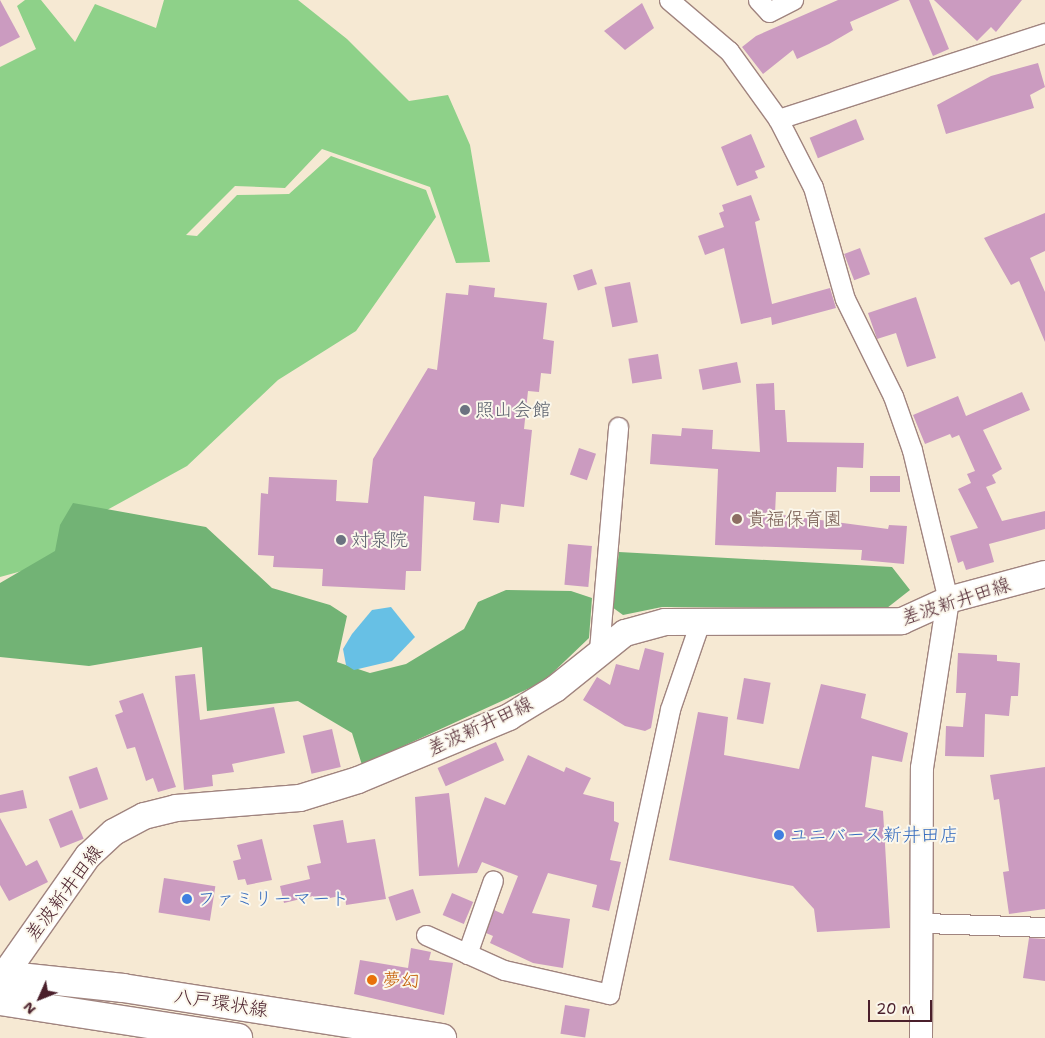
<!DOCTYPE html>
<meta charset="utf-8">
<style>
body{margin:0}
#map{position:relative;width:1045px;height:1038px;overflow:hidden;background:#f6e9d3;font-family:"Shantell Sans","Klee One",sans-serif}
div>[style]{position:absolute}
.green>*{inset:0;background:#8ed189}
.forest>*{inset:0;background:#72b375}
.water>*{inset:0;background:#67c0e5}
.building>*{inset:0;background:#cb9bc0;transform-origin:0 0}
.roads{filter:drop-shadow(1px 0 #a0847f) drop-shadow(-1px 0 #a0847f) drop-shadow(0 1px #a0847f) drop-shadow(0 -1px #a0847f)}
.minor>*{height:19px;margin:-9.5px;padding:0 9.5px;transform-origin:9.5px;border-radius:9.5px;background:#fff}
.tertiary>*{height:22px;margin:-11px;padding:0 11px;transform-origin:11px;border-radius:11px;background:#fff}
.secondary>*{height:26px;margin:-13px;padding:0 13px;transform-origin:13px;border-radius:13px;background:#fff}
.primary>*{height:28px;margin:-14px;padding:0 14px;transform-origin:14px;border-radius:14px;background:#fff}
.dots>*{width:14px;height:14px;translate:-50% -50%;box-sizing:border-box;border:2px solid #fbf7ec;border-radius:50%}
span{translate:-50% -50%;white-space:nowrap;text-align:center;line-height:1.15;-webkit-text-stroke:4px #fbf7ec;paint-order:stroke}
.worship-label{font-size:19px;color:#5b616d}
.left{translate:0 -50%;text-align:left}
.education-label{font-size:19px;color:#785e54}
.street-label{font-size:19px;color:#4a1f2b}
.shop-label{font-size:19px;color:#366cbe}
.food-label{font-size:19px;color:#c56008}
.north{position:absolute;left:15px;top:973px;width:50px;height:50px;-webkit-text-stroke:4px #fbf7ec;paint-order:stroke;rotate:226deg;font-size:14px;font-weight:700;line-height:20px;text-align:center;color:#4a1f2b}
.north::after{content:'';display:block;margin:auto;width:18px;height:22px;background:#4a1f2b;clip-path:polygon(50% 0,100% 100%,50% 72%,0 100%)}
.scale{position:absolute;left:868px;top:1000px;width:64px;height:22px;box-sizing:border-box;border:2px solid #4a1f2b;border-top:0;padding-left:6px;font-size:15px;line-height:18px;white-space:nowrap;color:#4a1f2b;-webkit-text-stroke:4px #fbf7ec;paint-order:stroke}
</style>
<div id="map">
<div class="green">
<div style="clip-path:polygon(25px 0,41px 0,75px 42px,95px 4px,156px 28px,164px 0,298px 0,347px 39px,409px 101px,448px 95px,470px 145px,490px 262px,456px 263px,430px 187px,322px 149px,285px 188px,235px 186px,186px 235px,197px 236px,237px 195px,289px 194px,331px 156px,426px 190px,436px 217px,356px 331px,278px 380px,187px 466px,87px 521px,62px 560px,0 577px,0 67px,36px 49px,17px 6px)"></div>
</div>
<div class="forest">
<div style="clip-path:polygon(73px 503px,206px 527px,272px 588px,330px 605px,347px 616px,337px 662px,370px 673px,406px 664px,464px 629px,478px 602px,506px 590px,571px 591px,592px 598px,589px 638px,543px 682px,362px 765px,352px 733px,298px 701px,207px 711px,202px 647px,89px 666px,0 657px,0 583px,55px 551px,60px 525px)"></div>
<div style="clip-path:polygon(619px 552px,892px 567px,910px 590px,887px 608px,662px 607px,623px 615px,612px 607px)"></div>
</div>
<div class="water">
<div style="clip-path:polygon(391px 607px,415px 637px,392px 661px,354px 670px,346px 665px,343px 649px,352px 634px,372px 610px)"></div>
</div>
<div class="building">
<div style="clip-path:polygon(0 0,20px 37px,0 47px)"></div>
<div style="clip-path:polygon(838px 0,900px 0,850px 22px,853px 30px,829px 44px,797px 59px,793px 50px,763px 74px,742px 47px,756px 36px)"></div>
<div style="clip-path:polygon(909px 0,929px 0,949px 49px,933px 56px)"></div>
<div style="clip-path:polygon(934px 0,1022px 0,996px 32px,991px 27px,977px 41px)"></div>
<div style="clip-path:polygon(642px 3px,654px 28px,625px 50px,604px 31px)"></div>
<div style="clip-path:polygon(1038px 63px,1045px 87px,1030px 95px,1034px 108px,946px 134px,937px 105px,991px 76px)"></div>
<div style="left:856px;top:119px;width:22px;height:50px;rotate:68deg"></div>
<div style="clip-path:polygon(751px 134px,765px 167px,755px 171px,758px 178px,737px 186px,721px 147px)"></div>
<div style="clip-path:polygon(751px 195px,760px 220px,755px 222px,772px 304px,830px 288px,836px 308px,772px 325px,771px 317px,741px 324px,724px 248px,705px 255px,698px 236px,724px 227px,719px 213px,724px 211px,722px 205px)"></div>
<div style="clip-path:polygon(1045px 213px,1045px 251px,1030px 258px,1045px 292px,1045px 342px,1019px 281px,1011px 285px,984px 238px)"></div>
<div style="left:860px;top:248px;width:28px;height:17px;rotate:69deg"></div>
<div style="left:592px;top:269px;width:16px;height:20px;rotate:72deg"></div>
<div style="left:630px;top:282px;width:41px;height:26px;rotate:79deg"></div>
<div style="clip-path:polygon(469px 285px,495px 288px,494px 297px,547px 303px,543px 339px,554px 341px,551px 374px,541px 373px,539px 392px,528px 391px,524px 429px,532px 430px,524px 507px,501px 504px,499px 523px,473px 520px,475px 502px,424px 496px,421px 571px,406px 571px,405px 590px,322px 586px,323px 569px,273px 567px,274px 556px,258px 555px,261px 493px,268px 494px,269px 477px,337px 480px,336px 501px,368px 503px,373px 459px,428px 368px,437px 370px,446px 293px,468px 295px)"></div>
<div style="clip-path:polygon(916px 297px,936px 358px,907px 367px,896px 333px,877px 339px,868px 313px)"></div>
<div style="left:658px;top:354px;width:25px;height:30px;rotate:81deg"></div>
<div style="left:737px;top:362px;width:21px;height:39px;rotate:79deg"></div>
<div style="clip-path:polygon(774px 383px,775px 410px,785px 410px,787px 442px,864px 443px,863px 468px,837px 467px,836px 492px,776px 492px,775px 514px,888px 529px,889px 525px,907px 526px,904px 564px,861px 560px,862px 550px,715px 545px,718px 469px,650px 464px,652px 434px,681px 436px,682px 428px,713px 430px,712px 449px,760px 452px,756px 384px)"></div>
<div style="clip-path:polygon(1022px 392px,1030px 410px,983px 430px,1002px 469px,992px 475px,996px 483px,986px 487px,1002px 521px,1045px 511px,1045px 529px,989px 544px,994px 562px,966px 570px,963px 561px,958px 563px,950px 536px,978px 528px,958px 489px,971px 483px,967px 474px,975px 471px,959px 435px,952px 438px,950px 434px,925px 444px,913px 415px,958px 396px,966px 416px)"></div>
<div style="left:579px;top:448px;width:18px;height:28px;rotate:19deg"></div>
<div style="left:870px;top:476px;width:30px;height:16px"></div>
<div style="left:568px;top:544px;width:24px;height:41px;rotate:5deg"></div>
<div style="clip-path:polygon(645px 648px,664px 653px,651px 728px,645px 731px,625px 726px,583px 700px,597px 677px,610px 685px,616px 664px,639px 670px)"></div>
<div style="clip-path:polygon(958px 653px,997px 655px,997px 661px,1020px 663px,1018px 696px,1011px 696px,1009px 716px,985px 714px,984px 757px,945px 756px,946px 726px,963px 727px,966px 693px,956px 693px)"></div>
<div style="clip-path:polygon(195px 674px,200px 720px,274px 707px,285px 753px,232px 764px,234px 772px,212px 775px,213px 786px,184px 790px,175px 676px)"></div>
<div style="left:744px;top:678px;width:27px;height:42px;rotate:10deg"></div>
<div style="clip-path:polygon(821px 684px,866px 694px,861px 718px,908px 733px,902px 762px,872px 756px,865px 807px,883px 811px,890px 928px,817px 932px,814px 909px,793px 886px,669px 860px,698px 712px,728px 717px,724px 755px,799px 769px)"></div>
<div style="clip-path:polygon(143px 693px,176px 787px,158px 792px,153px 778px,146px 781px,135px 747px,127px 749px,115px 715px,123px 712px,119px 701px)"></div>
<div style="left:332px;top:729px;width:39px;height:30px;rotate:77deg"></div>
<div style="left:496px;top:742px;width:20px;height:64px;rotate:66deg"></div>
<div style="clip-path:polygon(528px 755px,564px 772px,566px 767px,591px 778px,583px 794px,614px 802px,614px 821px,619px 823px,610px 860px,621px 862px,609px 911px,592px 907px,597px 885px,548px 873px,532px 913px,570px 919px,563px 968px,533px 963px,490px 943px,493px 936px,486px 933px,494px 910px,503px 914px,518px 876px,482px 862px,477px 873px,419px 876px,415px 797px,449px 793px,458px 868px,485px 797px,505px 805px)"></div>
<div style="left:97px;top:767px;width:34px;height:30px;rotate:71deg"></div>
<div style="clip-path:polygon(1045px 767px,1045px 909px,1009px 914px,1003px 872px,1009px 871px,999px 799px,994px 800px,990px 775px)"></div>
<div style="clip-path:polygon(23px 790px,27px 808px,0 813px,0 795px)"></div>
<div style="left:72px;top:810px;width:31px;height:25px;rotate:68deg"></div>
<div style="clip-path:polygon(0 818px,26px 866px,37px 860px,48px 882px,9px 901px,0 885px)"></div>
<div style="clip-path:polygon(343px 820px,347px 843px,375px 839px,386px 899px,346px 905px,345px 895px,315px 901px,313px 896px,284px 903px,280px 886px,310px 879px,307px 866px,321px 863px,313px 825px)"></div>
<div style="clip-path:polygon(262px 839px,272px 880px,247px 885px,245px 879px,238px 880px,233px 861px,241px 859px,237px 845px)"></div>
<div style="left:164px;top:878px;width:52px;height:35px;rotate:9deg"></div>
<div style="left:413px;top:889px;width:25px;height:26px;rotate:72deg"></div>
<div style="left:452px;top:893px;width:23px;height:24px;rotate:23deg"></div>
<div style="clip-path:polygon(1029px 938px,1045px 939px,1045px 981px,1023px 978px)"></div>
<div style="clip-path:polygon(411px 948px,431px 952px,429px 960px,453px 963px,444px 1015px,354px 994px,360px 960px,408px 968px)"></div>
<div style="left:565px;top:1005px;width:25px;height:29px;rotate:9deg"></div>
</div>
<div class="roads">
<div class="minor">
<div style="left:669px;top:0;width:79px;rotate:40.4deg"></div>
<div style="left:729px;top:51px;width:84px;rotate:54.2deg"></div>
<div style="left:778px;top:119px;width:76px;rotate:62.8deg"></div>
<div style="left:813px;top:187px;width:116px;rotate:74.1deg"></div>
<div style="left:845px;top:299px;width:108px;rotate:63.7deg"></div>
<div style="left:893px;top:396px;width:57px;rotate:70.6deg"></div>
<div style="left:912px;top:450px;width:154px;rotate:76.5deg"></div>
<div style="left:758px;top:0;width:16px;rotate:47deg"></div>
<div style="left:769px;top:12px;width:27px;rotate:-27deg"></div>
<div style="left:778px;top:119px;width:281px;rotate:-17.9deg"></div>
<div style="left:599px;top:650px;width:224px;rotate:-85.1deg"></div>
<div style="left:924px;top:923px;width:121px;rotate:1.9deg"></div>
<div style="left:426px;top:935px;width:85px;rotate:24.2deg"></div>
<div style="left:504px;top:970px;width:108px;rotate:12.9deg"></div>
<div style="left:609px;top:994px;width:291px;rotate:-77.9deg"></div>
<div style="left:670px;top:709px;width:92px;rotate:-71deg"></div>
<div style="left:467px;top:954px;width:78px;rotate:-70.6deg"></div>
</div>
<div class="tertiary">
<div style="left:921px;top:1038px;width:270px;rotate:-89.8deg"></div>
<div style="left:922px;top:768px;width:170px;rotate:-81.2deg"></div>
</div>
<div class="secondary">
<div style="left:0;top:981px;width:153px;rotate:-54.9deg"></div>
<div style="left:88px;top:856px;width:35px;rotate:-43deg"></div>
<div style="left:114px;top:832px;width:34px;rotate:-28deg"></div>
<div style="left:144px;top:816px;width:33px;rotate:-14deg"></div>
<div style="left:176px;top:808px;width:124px;rotate:-4.6deg"></div>
<div style="left:300px;top:798px;width:61px;rotate:-17.2deg"></div>
<div style="left:358px;top:780px;width:164px;rotate:-22.6deg"></div>
<div style="left:509px;top:717px;width:54px;rotate:-31.3deg"></div>
<div style="left:555px;top:689px;width:90px;rotate:-38.7deg"></div>
<div style="left:625px;top:633px;width:41px;rotate:-15.4deg"></div>
<div style="left:665px;top:622px;width:237px;rotate:-0.2deg"></div>
<div style="left:902px;top:621px;width:51px;rotate:-24.5deg"></div>
<div style="left:948px;top:600px;width:100px;rotate:-15deg"></div>
</div>
<div class="primary">
<div style="left:0;top:975px;width:124px;rotate:6deg"></div>
<div style="left:123px;top:988px;width:323px;rotate:8.9deg"></div>
<div style="left:0;top:1001px;width:241px;rotate:8.8deg"></div>
</div>
</div>
<div class="dots">
<div style="left:465px;top:410px;background:#6b7280"></div>
<div style="left:737px;top:519px;background:#8d6e63"></div>
<div style="left:341px;top:540px;background:#6b7280"></div>
<div style="left:779px;top:835px;background:#3f7fe0"></div>
<div style="left:187px;top:899px;background:#3f7fe0"></div>
<div style="left:372px;top:980px;background:#e8710a"></div>
</div>
<div class="worship-label">
<span class="left" style="left:475px;top:410px">照山会館</span>
<span class="left" style="left:351px;top:540px">対泉院</span>
</div>
<div class="education-label">
<span class="left" style="left:747px;top:519px">貴福保育園</span>
</div>
<div class="street-label">
<span style="left:956px;top:601px;rotate:-18deg">差波新井田線</span>
<span style="left:480px;top:726px;rotate:-25deg">差波新井田線</span>
<span style="left:64px;top:893px;rotate:-53deg">差波新井田線</span>
<span style="left:221px;top:1003px;rotate:9deg">八戸環状線</span>
</div>
<div class="shop-label">
<span class="left" style="left:789px;top:835px">ユニバース新井田店</span>
<span class="left" style="left:197px;top:899px">ファミリーマート</span>
</div>
<div class="food-label">
<span class="left" style="left:382px;top:980px">夢幻</span>
</div>
<div class="north">N</div>
<div class="scale">20 m</div>
</div>
